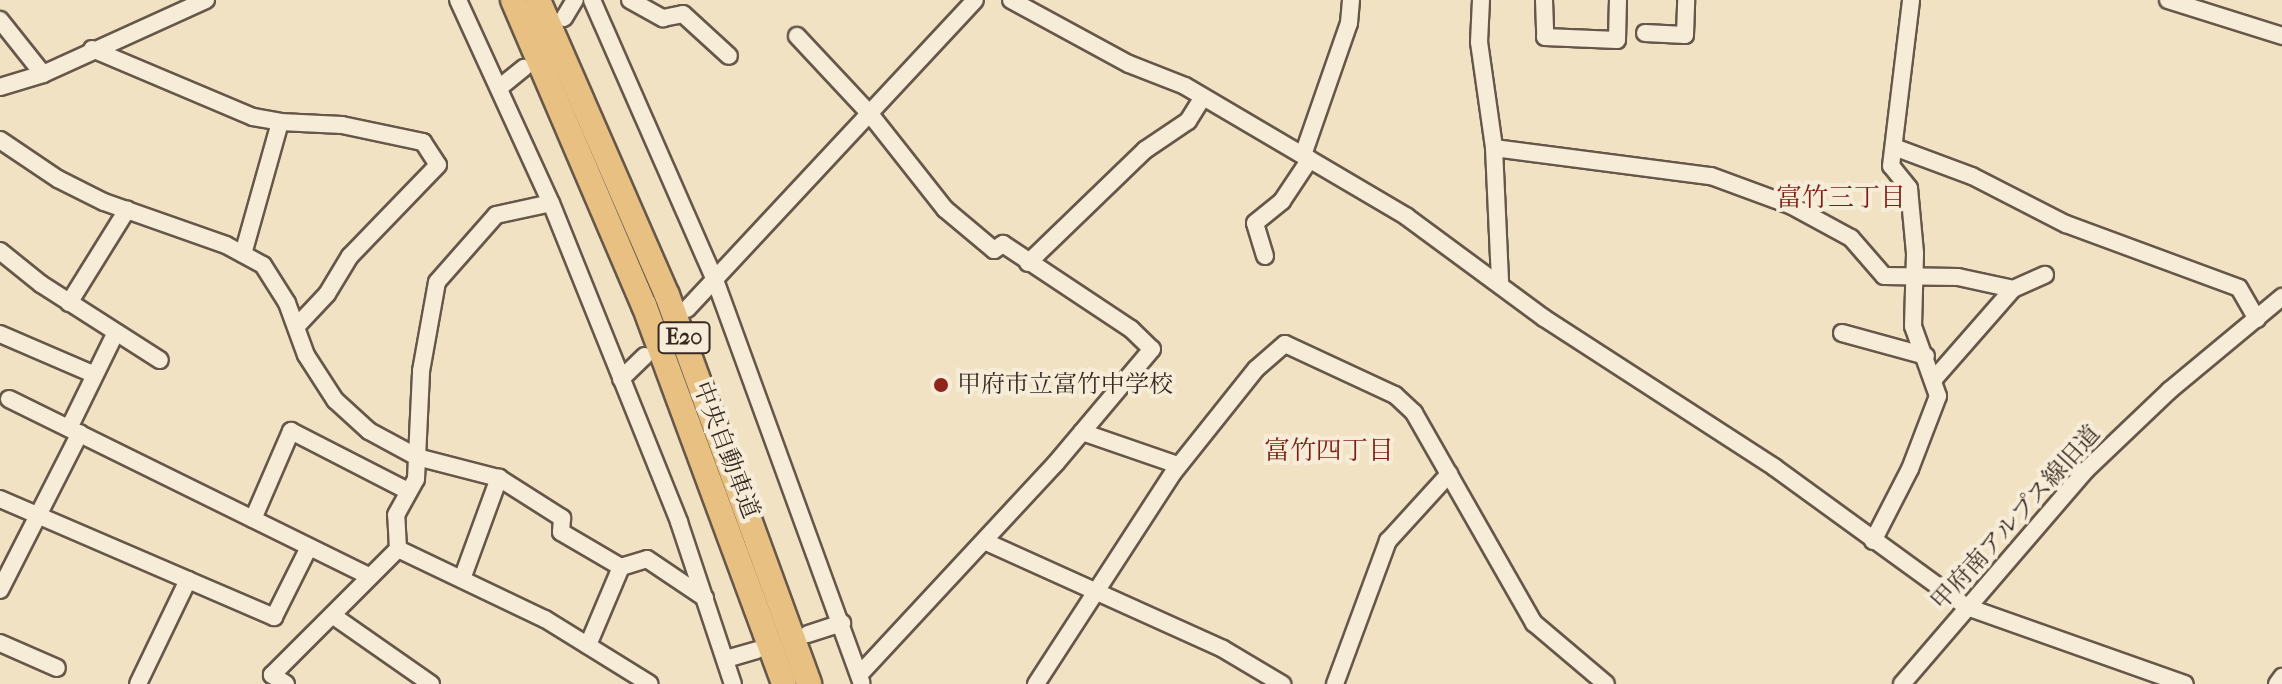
<!DOCTYPE html>
<meta charset="utf-8">
<style>
body{margin:0}
#map{position:relative;width:2282px;height:684px;overflow:hidden;background:#f1e2c3;font-family:"IM FELL French Canon","Noto Serif JP",serif}
div>[style]{position:absolute}
.roads{filter:drop-shadow(2px 0 #66574a) drop-shadow(-2px 0 #66574a) drop-shadow(0 2px #66574a) drop-shadow(0 -2px #66574a)}
.minor>*{height:16px;margin:-8px;padding:0 8px;transform-origin:8px;border-radius:8px;background:#f6ecd8}
.highway>*{height:24px;margin:-12px;padding:0 12px;transform-origin:12px;border-radius:12px;background:#e8c182}
.dots>*{width:22px;height:22px;translate:-50% -50%;box-sizing:border-box;border:4px solid #f6ecd8;border-radius:50%}
span{translate:-50% -50%;white-space:nowrap;text-align:center;line-height:1.15;-webkit-text-stroke:8px #f6ecd8;paint-order:stroke}
.shield-label span{padding:2px 6px;background:#f6ecd8;border:2px solid;border-radius:6px;-webkit-text-stroke-width:0}
.shield-label{font-size:22px;color:#372922;font-weight:700}
.poi-label{font-size:24px;color:#372922}
.left{translate:0 -50%;text-align:left}
.street-label{font-size:24px;color:#372922}
.neighbourhood-label{font-size:26px;color:#7a1f14}
</style>
<div id="map">
<div class="roads">
<div class="minor">
<div style="left:458px;top:0;width:223px;rotate:65.4deg"></div>
<div style="left:551px;top:203px;width:344px;rotate:68.1deg"></div>
<div style="left:679px;top:522px;width:171px;rotate:71.6deg"></div>
<div style="left:592px;top:0;width:306px;rotate:66.3deg"></div>
<div style="left:715px;top:280px;width:428px;rotate:70deg"></div>
<div style="left:630px;top:0;width:38px;rotate:29deg"></div>
<div style="left:663px;top:18px;width:20px;rotate:-11deg"></div>
<div style="left:683px;top:14px;width:62px;rotate:42.4deg"></div>
<div style="left:1011px;top:0;width:134px;rotate:28.5deg"></div>
<div style="left:1129px;top:64px;width:60px;rotate:21.4deg"></div>
<div style="left:1185px;top:86px;width:258px;rotate:30.5deg"></div>
<div style="left:1407px;top:217px;width:170px;rotate:36.4deg"></div>
<div style="left:1544px;top:318px;width:274px;rotate:32.9deg"></div>
<div style="left:1774px;top:467px;width:238px;rotate:36deg"></div>
<div style="left:1967px;top:607px;width:231px;rotate:19.5deg"></div>
<div style="left:1481px;top:0;width:42px;rotate:92.7deg"></div>
<div style="left:1479px;top:42px;width:107px;rotate:81.9deg"></div>
<div style="left:1494px;top:148px;width:133px;rotate:87.4deg"></div>
<div style="left:1544px;top:0;width:37px;rotate:88deg"></div>
<div style="left:1545px;top:37px;width:72px;rotate:2.4deg"></div>
<div style="left:1617px;top:40px;width:40px;rotate:-88.6deg"></div>
<div style="left:2168px;top:0;width:120px;rotate:17.5deg"></div>
<div style="left:564px;top:18px;width:21px;rotate:-59deg"></div>
<div style="left:0;top:20px;width:69px;rotate:51.5deg"></div>
<div style="left:1645px;top:33px;width:40px;rotate:2.9deg"></div>
<div style="left:1685px;top:35px;width:35px;rotate:-88deg"></div>
<div style="left:797px;top:36px;width:107px;rotate:46.9deg"></div>
<div style="left:870px;top:114px;width:121px;rotate:51.7deg"></div>
<div style="left:945px;top:209px;width:64px;rotate:39.9deg"></div>
<div style="left:994px;top:250px;width:11px;rotate:-34deg"></div>
<div style="left:1003px;top:244px;width:154px;rotate:33.6deg"></div>
<div style="left:1131px;top:329px;width:29px;rotate:44deg"></div>
<div style="left:1152px;top:349px;width:149px;rotate:130.1deg"></div>
<div style="left:1056px;top:463px;width:289px;rotate:132.9deg"></div>
<div style="left:92px;top:49px;width:175px;rotate:22.9deg"></div>
<div style="left:253px;top:117px;width:27px;rotate:10deg"></div>
<div style="left:0;top:87px;width:45px;rotate:-16.8deg"></div>
<div style="left:43px;top:74px;width:179px;rotate:-24.4deg"></div>
<div style="left:499px;top:88px;width:32px;rotate:-39deg"></div>
<div style="left:0;top:140px;width:70px;rotate:33.9deg"></div>
<div style="left:58px;top:179px;width:51px;rotate:26.6deg"></div>
<div style="left:104px;top:202px;width:129px;rotate:19.4deg"></div>
<div style="left:226px;top:245px;width:42px;rotate:28.4deg"></div>
<div style="left:263px;top:265px;width:45px;rotate:57.7deg"></div>
<div style="left:287px;top:303px;width:55px;rotate:69.9deg"></div>
<div style="left:306px;top:355px;width:54px;rotate:57.2deg"></div>
<div style="left:335px;top:400px;width:46px;rotate:42.4deg"></div>
<div style="left:369px;top:431px;width:55px;rotate:28.4deg"></div>
<div style="left:417px;top:457px;width:85px;rotate:14.4deg"></div>
<div style="left:499px;top:478px;width:75px;rotate:32.4deg"></div>
<div style="left:562px;top:518px;width:14px;rotate:94deg"></div>
<div style="left:561px;top:532px;width:69px;rotate:30.3deg"></div>
<div style="left:621px;top:567px;width:85px;rotate:112.9deg"></div>
<div style="left:1894px;top:147px;width:83px;rotate:20.4deg"></div>
<div style="left:1972px;top:176px;width:106px;rotate:27.1deg"></div>
<div style="left:2066px;top:224px;width:184px;rotate:20.3deg"></div>
<div style="left:2239px;top:288px;width:36px;rotate:60deg"></div>
<div style="left:1494px;top:148px;width:219px;rotate:7.4deg"></div>
<div style="left:1711px;top:176px;width:86px;rotate:20.3deg"></div>
<div style="left:1792px;top:206px;width:67px;rotate:28.5deg"></div>
<div style="left:1851px;top:238px;width:50px;rotate:49deg"></div>
<div style="left:1884px;top:276px;width:74px;rotate:0.8deg"></div>
<div style="left:1958px;top:277px;width:56px;rotate:12.3deg"></div>
<div style="left:1303px;top:155px;width:140px;rotate:-70.8deg"></div>
<div style="left:1349px;top:23px;width:23px;rotate:-85deg"></div>
<div style="left:0;top:251px;width:53px;rotate:38.8deg"></div>
<div style="left:41px;top:284px;width:141px;rotate:32.6deg"></div>
<div style="left:243px;top:254px;width:137px;rotate:-74.3deg"></div>
<div style="left:280px;top:122px;width:62px;rotate:2.8deg"></div>
<div style="left:342px;top:125px;width:83px;rotate:11.9deg"></div>
<div style="left:423px;top:142px;width:27px;rotate:57deg"></div>
<div style="left:438px;top:165px;width:127px;rotate:134deg"></div>
<div style="left:350px;top:256px;width:44px;rotate:121.2deg"></div>
<div style="left:327px;top:294px;width:45px;rotate:133.2deg"></div>
<div style="left:1265px;top:256px;width:34px;rotate:-107deg"></div>
<div style="left:1255px;top:223px;width:35px;rotate:-39deg"></div>
<div style="left:1282px;top:201px;width:50px;rotate:-56.3deg"></div>
<div style="left:1028px;top:263px;width:163px;rotate:-44deg"></div>
<div style="left:1145px;top:150px;width:52px;rotate:-34deg"></div>
<div style="left:1188px;top:121px;width:28px;rotate:-58deg"></div>
<div style="left:69px;top:303px;width:110px;rotate:-58.1deg"></div>
<div style="left:687px;top:309px;width:422px;rotate:-47deg"></div>
<div style="left:1842px;top:333px;width:87px;rotate:15.3deg"></div>
<div style="left:0;top:334px;width:103px;rotate:23.3deg"></div>
<div style="left:1935px;top:378px;width:118px;rotate:-48.8deg"></div>
<div style="left:2013px;top:289px;width:35px;rotate:-24deg"></div>
<div style="left:621px;top:379px;width:33px;rotate:-44deg"></div>
<div style="left:9px;top:399px;width:400px;rotate:26.2deg"></div>
<div style="left:69px;top:428px;width:105px;rotate:-63.9deg"></div>
<div style="left:1082px;top:432px;width:102px;rotate:19deg"></div>
<div style="left:0;top:499px;width:205px;rotate:23.3deg"></div>
<div style="left:188px;top:580px;width:115px;rotate:115.7deg"></div>
<div style="left:253px;top:519px;width:96px;rotate:-66.6deg"></div>
<div style="left:291px;top:431px;width:129px;rotate:27.2deg"></div>
<div style="left:984px;top:541px;width:262px;rotate:24.3deg"></div>
<div style="left:1223px;top:649px;width:69px;rotate:30.7deg"></div>
<div style="left:1873px;top:541px;width:81px;rotate:-62.8deg"></div>
<div style="left:1910px;top:469px;width:78px;rotate:-69deg"></div>
<div style="left:1938px;top:396px;width:74px;rotate:-109.7deg"></div>
<div style="left:1913px;top:326px;width:73px;rotate:-88.4deg"></div>
<div style="left:1915px;top:253px;width:65px;rotate:-95.3deg"></div>
<div style="left:1909px;top:188px;width:28px;rotate:-129deg"></div>
<div style="left:1891px;top:166px;width:167px;rotate:-83.1deg"></div>
<div style="left:398px;top:549px;width:163px;rotate:25.5deg"></div>
<div style="left:545px;top:619px;width:123px;rotate:31.8deg"></div>
<div style="left:621px;top:567px;width:27px;rotate:-17deg"></div>
<div style="left:647px;top:559px;width:70px;rotate:33.9deg"></div>
<div style="left:462px;top:579px;width:108px;rotate:-69.9deg"></div>
<div style="left:188px;top:580px;width:94px;rotate:23.3deg"></div>
<div style="left:274px;top:617px;width:78px;rotate:-63.4deg"></div>
<div style="left:0;top:590px;width:176px;rotate:-63deg"></div>
<div style="left:335px;top:617px;width:117px;rotate:34.9deg"></div>
<div style="left:808px;top:634px;width:36px;rotate:-18deg"></div>
<div style="left:0;top:643px;width:62px;rotate:23.7deg"></div>
<div style="left:726px;top:659px;width:32px;rotate:-16deg"></div>
<div style="left:286px;top:684px;width:17px;rotate:-147deg"></div>
<div style="left:272px;top:675px;width:178px;rotate:-45deg"></div>
<div style="left:398px;top:549px;width:34px;rotate:-93deg"></div>
<div style="left:396px;top:515px;width:41px;rotate:-60.9deg"></div>
<div style="left:416px;top:479px;width:108px;rotate:-87.3deg"></div>
<div style="left:421px;top:371px;width:90px;rotate:-79.8deg"></div>
<div style="left:437px;top:282px;width:89px;rotate:-48.6deg"></div>
<div style="left:496px;top:215px;width:56px;rotate:-12.3deg"></div>
<div style="left:1036px;top:684px;width:252px;rotate:-57deg"></div>
<div style="left:1173px;top:473px;width:133px;rotate:-51.4deg"></div>
<div style="left:1256px;top:369px;width:38px;rotate:-41deg"></div>
<div style="left:1285px;top:344px;width:121px;rotate:24.9deg"></div>
<div style="left:1395px;top:395px;width:26px;rotate:43deg"></div>
<div style="left:1414px;top:413px;width:242px;rotate:60.3deg"></div>
<div style="left:1534px;top:623px;width:94px;rotate:40.3deg"></div>
<div style="left:1335px;top:684px;width:153px;rotate:-69.7deg"></div>
<div style="left:1388px;top:541px;width:91px;rotate:-47.7deg"></div>
<div style="left:1902px;top:684px;width:281px;rotate:-49.3deg"></div>
<div style="left:2085px;top:471px;width:117px;rotate:-43.6deg"></div>
<div style="left:2170px;top:390px;width:146px;rotate:-39.7deg"></div>
<div style="left:2277px;top:684px;width:9px;rotate:-54deg"></div>
</div>
<div class="highway">
<div style="left:513px;top:0;width:332px;rotate:66.8deg"></div>
<div style="left:644px;top:305px;width:404px;rotate:69.7deg"></div>
<div style="left:538px;top:0;width:322px;rotate:66.4deg"></div>
<div style="left:667px;top:295px;width:414px;rotate:69.9deg"></div>
</div>
</div>
<div class="dots">
<div style="left:941px;top:385px;background:#8f2418"></div>
</div>
<div class="shield-label">
<span style="left:684px;top:338px">E20</span>
</div>
<div class="poi-label">
<span class="left" style="left:957px;top:385px">甲府市立富竹中学校</span>
</div>
<div class="street-label">
<span style="left:726px;top:450px;rotate:69deg">中央自動車道</span>
<span style="left:2016px;top:518px;rotate:-48deg">甲府南アルプス線旧道</span>
</div>
<div class="neighbourhood-label">
<span style="left:1841px;top:198px">富竹三丁目</span>
<span style="left:1329px;top:451px">富竹四丁目</span>
</div>
</div>
